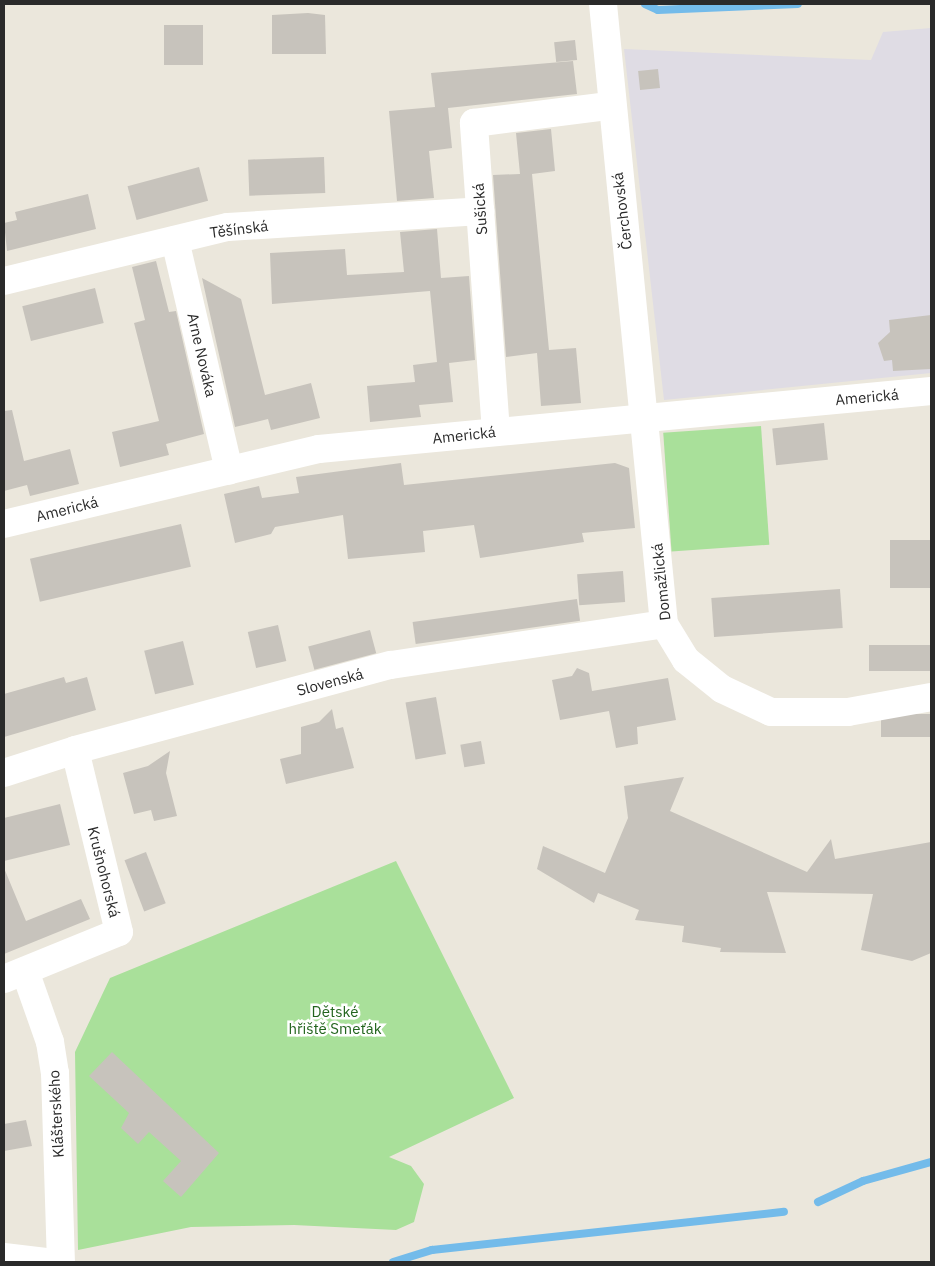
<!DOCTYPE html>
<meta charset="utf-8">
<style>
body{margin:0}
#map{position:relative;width:935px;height:1266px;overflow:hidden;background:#ebe7dc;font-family:"IBM Plex Sans",sans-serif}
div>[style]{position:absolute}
.industrial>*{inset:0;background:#dfdce4}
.green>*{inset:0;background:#a9e09a;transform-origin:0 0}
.stream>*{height:8px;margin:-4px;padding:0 4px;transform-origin:4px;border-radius:4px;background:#73bbea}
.building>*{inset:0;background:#c7c3bc;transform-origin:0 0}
.minor>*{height:28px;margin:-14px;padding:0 14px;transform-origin:14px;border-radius:14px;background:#fff}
span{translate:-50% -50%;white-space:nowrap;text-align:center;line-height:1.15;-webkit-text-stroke:5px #fff;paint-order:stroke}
.street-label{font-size:15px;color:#2a2a2a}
.park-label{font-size:15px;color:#22641d}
.frame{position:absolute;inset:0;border:5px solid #2a2a2a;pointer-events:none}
</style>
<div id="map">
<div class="industrial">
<div style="clip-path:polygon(931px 28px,931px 373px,664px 400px,624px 49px,871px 60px,883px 32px)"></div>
</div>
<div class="green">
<div style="left:761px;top:426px;width:119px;height:98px;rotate:86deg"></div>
<div style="clip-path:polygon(396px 861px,514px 1098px,389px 1157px,411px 1166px,424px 1184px,414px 1222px,396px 1230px,294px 1225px,191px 1227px,78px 1250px,75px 1052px,110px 978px)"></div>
</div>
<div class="stream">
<div style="left:645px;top:4px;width:14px;rotate:25deg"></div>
<div style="left:658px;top:10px;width:140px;rotate:-2.5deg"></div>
<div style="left:818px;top:1202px;width:50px;rotate:-25deg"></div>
<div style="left:863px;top:1181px;width:71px;rotate:-15.6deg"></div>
<div style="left:393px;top:1262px;width:41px;rotate:-17.1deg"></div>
<div style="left:432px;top:1250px;width:354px;rotate:-6.2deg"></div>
</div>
<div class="building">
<div style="clip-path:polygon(308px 13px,325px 15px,326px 54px,272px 54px,272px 15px)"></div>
<div style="left:203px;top:25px;width:40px;height:39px;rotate:90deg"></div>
<div style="left:575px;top:40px;width:20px;height:21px;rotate:84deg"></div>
<div style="clip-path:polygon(573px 61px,577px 94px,448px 108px,452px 148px,429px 151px,434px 198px,397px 201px,389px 111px,435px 107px,431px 73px)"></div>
<div style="left:658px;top:69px;width:19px;height:20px;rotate:84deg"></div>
<div style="clip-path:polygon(551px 129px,555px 171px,532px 174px,549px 350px,576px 348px,581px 403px,541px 406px,537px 353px,506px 357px,493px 175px,520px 174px,516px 133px)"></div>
<div style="left:324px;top:157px;width:36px;height:76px;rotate:88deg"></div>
<div style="left:199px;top:167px;width:35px;height:74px;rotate:75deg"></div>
<div style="clip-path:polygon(88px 194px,96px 229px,7px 251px,4px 223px,17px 220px,15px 212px)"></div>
<div style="clip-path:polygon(437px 229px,441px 278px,469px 276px,475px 360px,449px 363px,453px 402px,419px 405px,421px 417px,370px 422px,367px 386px,415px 382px,413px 365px,437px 362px,430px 291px,272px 304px,270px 253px,345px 249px,347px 275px,404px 272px,400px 232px)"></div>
<div style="clip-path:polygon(156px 261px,169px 312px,176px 311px,204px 434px,166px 444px,169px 455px,120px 467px,112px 432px,159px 421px,134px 323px,145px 320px,132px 267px)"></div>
<div style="clip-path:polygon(202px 278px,241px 299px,265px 395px,311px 383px,320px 418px,271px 430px,268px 419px,235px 427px)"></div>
<div style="left:95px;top:288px;width:36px;height:75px;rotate:76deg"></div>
<div style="clip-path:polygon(931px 315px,931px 369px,893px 371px,892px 360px,884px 361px,878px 343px,890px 332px,889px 320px)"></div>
<div style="clip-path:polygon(12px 410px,24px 461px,70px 449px,79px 484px,30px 496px,27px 485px,4px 491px,4px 411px)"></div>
<div style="left:824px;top:423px;width:37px;height:52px;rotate:84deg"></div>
<div style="clip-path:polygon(401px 463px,404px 485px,615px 463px,629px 468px,635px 528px,582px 533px,584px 542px,480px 558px,474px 525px,423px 531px,425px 552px,348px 559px,343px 515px,275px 527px,271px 534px,235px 543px,224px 494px,259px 486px,262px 498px,299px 493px,296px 477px)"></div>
<div style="left:181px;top:524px;width:44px;height:155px;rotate:77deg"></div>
<div style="left:931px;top:540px;width:48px;height:41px;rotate:90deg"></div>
<div style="left:623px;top:571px;width:31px;height:46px;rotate:86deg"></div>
<div style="left:840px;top:589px;width:39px;height:129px;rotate:86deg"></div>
<div style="left:577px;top:599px;width:22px;height:166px;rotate:82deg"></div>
<div style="left:278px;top:625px;width:37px;height:31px;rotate:77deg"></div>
<div style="left:370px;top:630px;width:24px;height:64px;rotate:75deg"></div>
<div style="left:183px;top:641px;width:45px;height:40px;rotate:76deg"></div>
<div style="left:931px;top:645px;width:26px;height:62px;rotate:90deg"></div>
<div style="clip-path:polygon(577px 668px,589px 673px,592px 691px,668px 678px,676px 720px,637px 727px,638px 744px,616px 748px,609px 711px,560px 720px,552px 680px,572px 676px)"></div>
<div style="clip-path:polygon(64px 677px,66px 683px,87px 677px,96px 710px,4px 737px,4px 694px)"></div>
<div style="left:436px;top:697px;width:58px;height:31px;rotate:80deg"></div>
<div style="clip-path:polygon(332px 709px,336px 729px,343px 727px,354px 768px,286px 784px,280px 759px,301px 754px,301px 727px,319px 722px)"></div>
<div style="left:931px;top:714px;width:23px;height:50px;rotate:90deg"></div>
<div style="left:481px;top:741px;width:23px;height:21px;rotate:80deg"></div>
<div style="clip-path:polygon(170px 751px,166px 773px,177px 816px,154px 821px,151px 810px,134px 814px,123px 773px,148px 766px)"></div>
<div style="clip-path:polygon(684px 777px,670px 811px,807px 872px,831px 839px,835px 859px,931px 842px,931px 953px,912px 961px,861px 950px,873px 894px,767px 892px,786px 953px,720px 952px,721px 948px,682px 942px,684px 926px,635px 920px,639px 910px,598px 893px,594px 903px,537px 869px,543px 846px,605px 873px,628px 818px,624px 786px)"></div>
<div style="clip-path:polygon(60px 804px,70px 845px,4px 861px,4px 818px)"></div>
<div style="left:146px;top:852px;width:55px;height:23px;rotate:69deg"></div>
<div style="clip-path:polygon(4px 868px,26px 921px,81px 899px,90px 919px,4px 954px)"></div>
<div style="clip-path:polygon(112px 1052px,219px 1153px,181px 1197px,163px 1181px,181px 1161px,149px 1132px,138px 1144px,121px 1128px,129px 1113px,89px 1076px)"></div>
<div style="clip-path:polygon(26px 1120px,32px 1146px,4px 1151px,4px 1124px)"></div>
</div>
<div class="minor">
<div style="left:603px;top:4px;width:623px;rotate:84.38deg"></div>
<div style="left:664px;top:624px;width:42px;rotate:58.6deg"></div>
<div style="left:686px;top:660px;width:46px;rotate:38.9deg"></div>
<div style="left:722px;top:689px;width:54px;rotate:25.1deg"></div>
<div style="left:771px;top:712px;width:77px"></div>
<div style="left:848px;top:712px;width:84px;rotate:-10.2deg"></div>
<div style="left:175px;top:240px;width:237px;rotate:76.8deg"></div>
<div style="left:4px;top:281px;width:230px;rotate:-13.6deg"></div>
<div style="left:228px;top:227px;width:253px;rotate:-3.6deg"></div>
<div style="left:496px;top:432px;width:310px;rotate:-94.1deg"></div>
<div style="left:474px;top:123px;width:136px;rotate:-7.2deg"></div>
<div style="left:4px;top:524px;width:324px;rotate:-13.4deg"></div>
<div style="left:319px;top:449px;width:615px;rotate:-5.41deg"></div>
<div style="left:4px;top:773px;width:75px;rotate:-17.9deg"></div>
<div style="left:75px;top:750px;width:327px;rotate:-15.1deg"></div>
<div style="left:391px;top:665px;width:276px;rotate:-8.5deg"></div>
<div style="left:25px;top:971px;width:75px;rotate:70.6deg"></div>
<div style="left:50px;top:1042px;width:31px;rotate:81deg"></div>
<div style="left:55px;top:1073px;width:189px;rotate:88.2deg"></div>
<div style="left:4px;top:979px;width:124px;rotate:-22.2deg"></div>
<div style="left:119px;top:932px;width:187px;rotate:-103.6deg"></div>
<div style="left:4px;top:1257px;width:42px;rotate:6.8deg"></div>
</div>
<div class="street-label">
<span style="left:480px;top:209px;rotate:-94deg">Sušická</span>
<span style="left:622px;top:211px;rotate:-97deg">Čerchovská</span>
<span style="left:239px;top:229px;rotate:-7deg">Těšínská</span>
<span style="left:202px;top:355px;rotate:77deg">Arne Nováka</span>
<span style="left:867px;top:397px;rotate:-5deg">Americká</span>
<span style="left:464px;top:435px;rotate:-6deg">Americká</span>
<span style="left:67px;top:509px;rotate:-14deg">Americká</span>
<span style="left:661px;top:582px;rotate:-96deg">Domažlická</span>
<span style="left:330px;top:682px;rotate:-15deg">Slovenská</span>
<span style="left:104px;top:872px;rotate:76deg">Krušnohorská</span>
<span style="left:56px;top:1114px;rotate:-93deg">Klášterského</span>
</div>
<div class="park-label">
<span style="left:335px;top:1020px">Dětské<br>hřiště Smeťák</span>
</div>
<div class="frame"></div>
</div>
